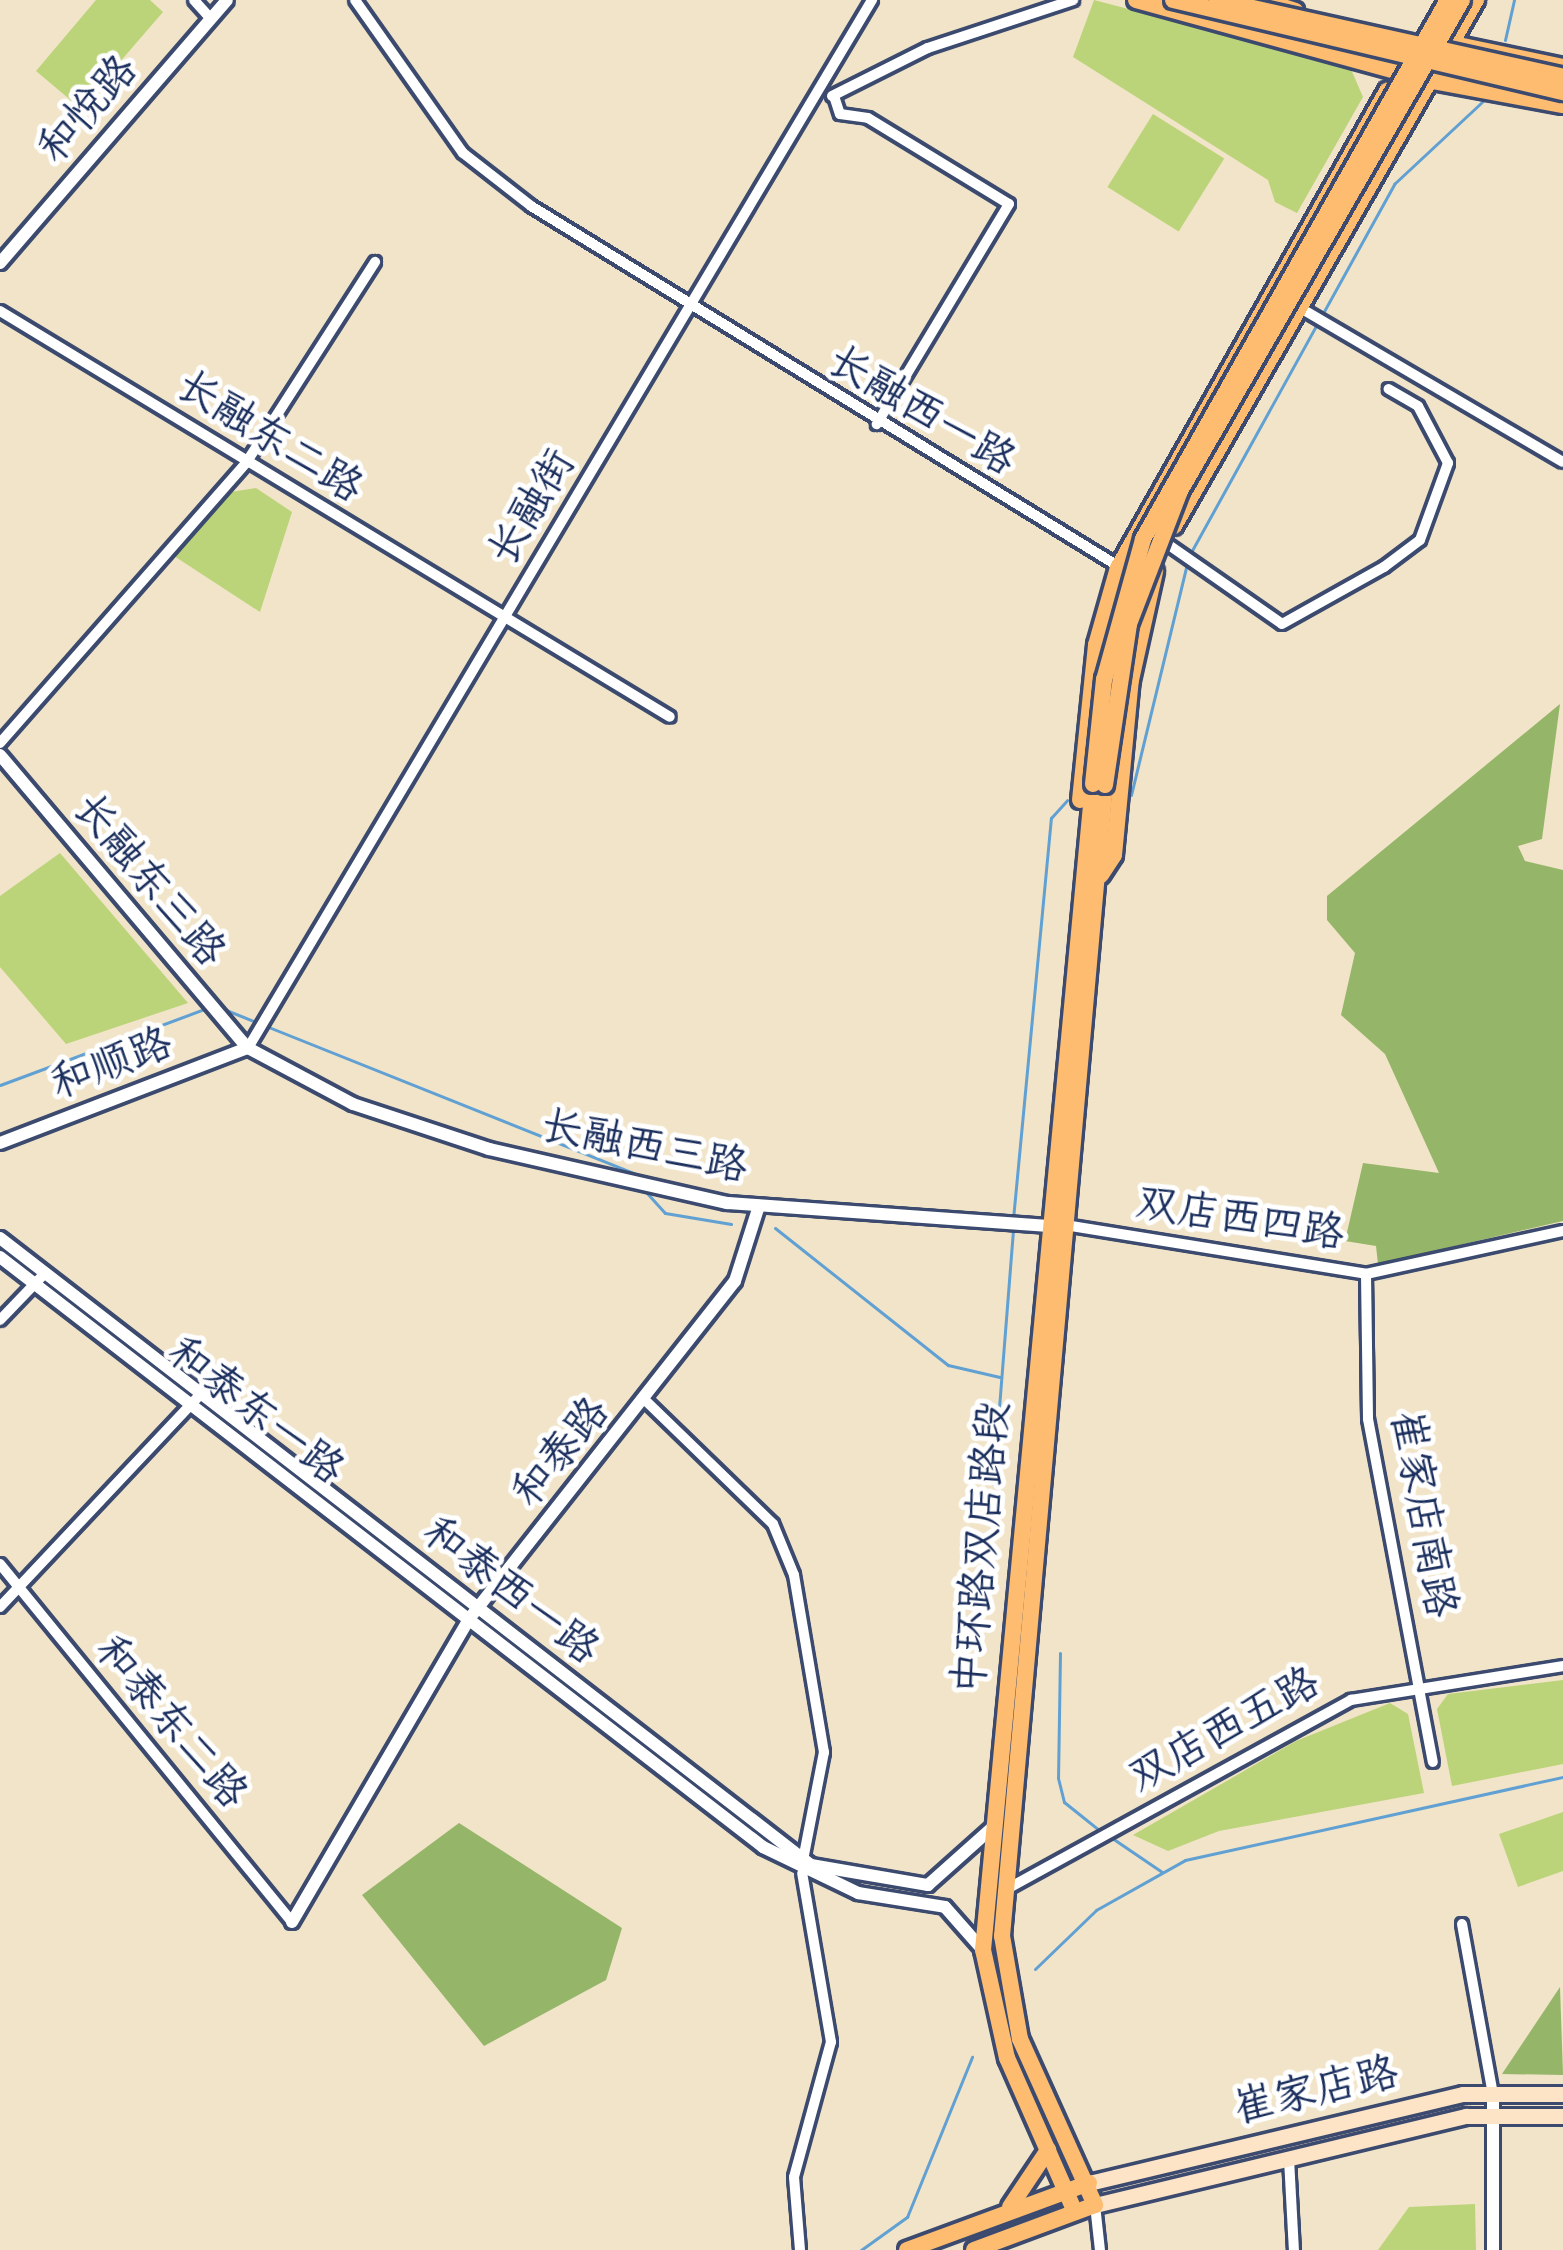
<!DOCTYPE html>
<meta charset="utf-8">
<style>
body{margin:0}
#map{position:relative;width:1563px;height:2250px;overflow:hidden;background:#f1e4c8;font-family:Mynerve,"LXGW WenKai TC",sans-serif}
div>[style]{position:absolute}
.green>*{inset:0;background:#bcd479;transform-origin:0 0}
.forest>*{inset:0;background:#95b669}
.stream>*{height:3px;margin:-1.5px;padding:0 1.5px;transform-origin:1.5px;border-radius:1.5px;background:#60a0d3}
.roads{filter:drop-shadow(3px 0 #3b4a6e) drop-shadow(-3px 0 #3b4a6e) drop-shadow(0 3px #3b4a6e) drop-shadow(0 -3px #3b4a6e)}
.minor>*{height:10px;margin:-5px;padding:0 5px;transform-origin:5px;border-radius:5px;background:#fff}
.tertiary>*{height:12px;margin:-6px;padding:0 6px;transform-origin:6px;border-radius:6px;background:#fff}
.secondary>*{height:15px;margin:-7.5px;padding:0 7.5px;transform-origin:7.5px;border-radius:7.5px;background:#fee4c6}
.primary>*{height:16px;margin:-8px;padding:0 8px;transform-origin:8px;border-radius:8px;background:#fdbc70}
.bridges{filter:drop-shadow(3px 0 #3b4a6e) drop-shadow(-3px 0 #3b4a6e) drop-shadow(0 3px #3b4a6e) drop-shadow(0 -3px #3b4a6e)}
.primary-bridge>*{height:16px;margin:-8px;padding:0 8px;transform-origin:8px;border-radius:8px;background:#fdbc70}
span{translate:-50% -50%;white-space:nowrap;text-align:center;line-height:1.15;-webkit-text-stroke:10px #fff;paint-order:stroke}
.street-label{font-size:42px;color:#1b2f5e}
</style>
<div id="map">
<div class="green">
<div style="clip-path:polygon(96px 0,150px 0,163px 12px,80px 108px,36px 71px)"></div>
<div style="clip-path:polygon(1094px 0,1350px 67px,1363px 97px,1297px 213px,1275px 202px,1268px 180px,1073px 57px)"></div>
<div style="left:1153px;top:114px;width:84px;height:86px;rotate:32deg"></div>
<div style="clip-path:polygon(256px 488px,292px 512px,260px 612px,174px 556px,231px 492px)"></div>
<div style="clip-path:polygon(60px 853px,188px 1003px,66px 1044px,0 967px,0 896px)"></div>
<div style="clip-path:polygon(1563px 1680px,1563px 1764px,1452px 1786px,1437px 1709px,1448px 1694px)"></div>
<div style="clip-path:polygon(1390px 1703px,1408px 1714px,1424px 1793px,1219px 1831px,1168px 1851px,1133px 1835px,1296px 1741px)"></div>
<div style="clip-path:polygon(1563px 1812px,1563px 1871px,1518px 1887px,1499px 1834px)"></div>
<div style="clip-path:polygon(1475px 2204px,1476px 2250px,1378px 2250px,1409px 2207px)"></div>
</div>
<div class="forest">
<div style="clip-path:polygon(1560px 704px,1542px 839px,1518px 846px,1525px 861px,1563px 870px,1563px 1221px,1378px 1264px,1376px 1246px,1345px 1241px,1363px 1163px,1439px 1173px,1385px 1054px,1341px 1015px,1355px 953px,1327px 920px,1327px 896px)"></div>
<div style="clip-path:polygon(459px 1823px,622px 1928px,606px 1980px,484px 2046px,362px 1895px)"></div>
<div style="clip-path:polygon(1560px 1987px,1563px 2075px,1502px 2074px)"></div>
</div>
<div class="stream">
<div style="left:1505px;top:40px;width:41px;rotate:-77.3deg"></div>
<div style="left:1190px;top:554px;width:423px;rotate:-61.1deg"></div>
<div style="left:1394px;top:184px;width:125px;rotate:-43deg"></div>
<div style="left:1131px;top:795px;width:239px;rotate:-76.4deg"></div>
<div style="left:216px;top:1006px;width:458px;rotate:21.8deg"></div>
<div style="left:0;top:1085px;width:221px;rotate:-20.4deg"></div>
<div style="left:646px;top:1192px;width:28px;rotate:48deg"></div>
<div style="left:665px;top:1213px;width:67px;rotate:9.5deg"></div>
<div style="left:1013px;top:1219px;width:403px;rotate:-84.6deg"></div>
<div style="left:1051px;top:818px;width:24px;rotate:-48deg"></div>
<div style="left:775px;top:1228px;width:221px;rotate:38.4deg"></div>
<div style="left:948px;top:1365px;width:53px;rotate:13deg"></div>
<div style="left:993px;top:1484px;width:256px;rotate:-85.5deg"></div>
<div style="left:1060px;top:1653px;width:125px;rotate:90.9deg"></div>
<div style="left:1058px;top:1778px;width:25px;rotate:76deg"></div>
<div style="left:1064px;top:1802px;width:51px;rotate:38.7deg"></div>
<div style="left:1112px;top:1838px;width:60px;rotate:34.2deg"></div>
<div style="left:1035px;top:1969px;width:85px;rotate:-44deg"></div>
<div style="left:1096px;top:1910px;width:102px;rotate:-29.3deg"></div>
<div style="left:1185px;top:1860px;width:387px;rotate:-12.4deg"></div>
<div style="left:861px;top:2250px;width:57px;rotate:-35.7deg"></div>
<div style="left:907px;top:2217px;width:173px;rotate:-67.9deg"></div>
</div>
<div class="roads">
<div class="minor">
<div style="left:194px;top:0;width:25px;rotate:48deg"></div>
<div style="left:355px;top:0;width:187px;rotate:54.8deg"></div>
<div style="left:463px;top:153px;width:86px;rotate:37.9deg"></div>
<div style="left:531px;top:206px;width:694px;rotate:31.52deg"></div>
<div style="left:832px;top:96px;width:107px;rotate:-26.6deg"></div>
<div style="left:928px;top:48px;width:153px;rotate:-18.3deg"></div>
<div style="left:834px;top:96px;width:19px;rotate:72deg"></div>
<div style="left:840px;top:114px;width:28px;rotate:8deg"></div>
<div style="left:868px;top:118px;width:165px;rotate:31.4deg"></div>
<div style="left:1009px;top:204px;width:257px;rotate:121deg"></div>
<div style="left:1297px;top:306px;width:308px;rotate:30.4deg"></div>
<div style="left:0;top:311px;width:783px;rotate:31.21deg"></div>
<div style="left:1166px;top:543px;width:141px;rotate:34.9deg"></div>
<div style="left:1282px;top:624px;width:117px;rotate:-29.2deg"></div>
<div style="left:1384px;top:567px;width:45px;rotate:-36.9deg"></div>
<div style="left:1420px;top:540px;width:82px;rotate:-70deg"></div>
<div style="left:1448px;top:463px;width:64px;rotate:-117.8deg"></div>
<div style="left:1418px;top:406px;width:34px;rotate:-150deg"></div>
<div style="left:0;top:743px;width:373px;rotate:-48.7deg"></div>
<div style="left:246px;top:463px;width:239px;rotate:-57.3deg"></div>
<div style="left:248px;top:1048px;width:1220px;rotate:-59.23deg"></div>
<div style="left:1065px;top:1225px;width:305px;rotate:9.2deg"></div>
<div style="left:1366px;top:1274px;width:202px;rotate:-12.3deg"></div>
<div style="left:1366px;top:1274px;width:145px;rotate:89.2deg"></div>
<div style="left:1368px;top:1419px;width:349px;rotate:79.3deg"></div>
<div style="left:0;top:1320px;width:65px;rotate:-46.2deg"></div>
<div style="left:646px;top:1401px;width:177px;rotate:44.1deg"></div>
<div style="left:773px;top:1524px;width:55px;rotate:67.6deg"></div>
<div style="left:794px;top:1575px;width:180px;rotate:80.4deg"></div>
<div style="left:824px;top:1752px;width:110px;rotate:101deg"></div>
<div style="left:0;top:1564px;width:462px;rotate:50.8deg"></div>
<div style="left:0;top:1607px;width:291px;rotate:-46.7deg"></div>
<div style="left:1007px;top:1889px;width:393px;rotate:-28.8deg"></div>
<div style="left:1351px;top:1700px;width:215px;rotate:-9.1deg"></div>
<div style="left:1462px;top:1924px;width:173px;rotate:79.7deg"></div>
<div style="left:1289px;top:2159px;width:91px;rotate:86.9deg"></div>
<div style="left:1095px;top:2205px;width:45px;rotate:83.7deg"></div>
<div style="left:800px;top:2250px;width:73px;rotate:-94.7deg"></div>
<div style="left:794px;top:2177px;width:140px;rotate:-74.7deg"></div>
<div style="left:831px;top:2042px;width:171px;rotate:-99.7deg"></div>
</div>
<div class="tertiary">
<div style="left:0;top:263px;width:347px;rotate:-49.2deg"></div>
<div style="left:0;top:755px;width:384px;rotate:49.8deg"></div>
<div style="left:248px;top:1048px;width:119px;rotate:28.1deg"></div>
<div style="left:353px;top:1104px;width:143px;rotate:18.3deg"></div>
<div style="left:489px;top:1149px;width:244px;rotate:12.8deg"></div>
<div style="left:727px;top:1203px;width:320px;rotate:4.1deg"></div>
<div style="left:0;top:1143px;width:266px;rotate:-21deg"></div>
<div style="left:0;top:1238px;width:1025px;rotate:37.71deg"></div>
<div style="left:811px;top:1865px;width:119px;rotate:9.7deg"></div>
<div style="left:928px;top:1885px;width:86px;rotate:-41.7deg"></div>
<div style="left:0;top:1257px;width:965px;rotate:37.71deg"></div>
<div style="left:763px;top:1847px;width:106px;rotate:25.8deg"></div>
<div style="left:858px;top:1893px;width:88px;rotate:9.1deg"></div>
<div style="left:945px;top:1907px;width:56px;rotate:48.6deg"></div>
<div style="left:292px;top:1922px;width:351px;rotate:-59.7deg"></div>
<div style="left:469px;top:1619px;width:430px;rotate:-51.8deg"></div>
<div style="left:735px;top:1281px;width:79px;rotate:-72.3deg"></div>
<div style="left:1493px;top:2094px;width:156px;rotate:90deg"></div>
</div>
<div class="secondary">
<div style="left:1089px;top:2183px;width:384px;rotate:-13.4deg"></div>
<div style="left:1463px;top:2094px;width:100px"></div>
<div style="left:1095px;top:2205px;width:382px;rotate:-13.5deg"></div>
<div style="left:1466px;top:2116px;width:97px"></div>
</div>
<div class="primary">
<div style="left:1136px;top:0;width:307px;rotate:15.3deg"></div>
<div style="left:1432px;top:81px;width:133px;rotate:10.4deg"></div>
<div style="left:1262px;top:0;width:35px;rotate:18deg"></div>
<div style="left:1444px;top:42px;width:122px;rotate:11.9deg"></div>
<div style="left:1174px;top:526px;width:607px;rotate:-60.14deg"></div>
<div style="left:1080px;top:800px;width:156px;rotate:-84.1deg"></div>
<div style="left:1096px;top:645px;width:80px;rotate:-74.1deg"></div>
<div style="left:1118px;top:568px;width:548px;rotate:-60.58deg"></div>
<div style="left:1101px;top:875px;width:24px;rotate:-57deg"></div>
<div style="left:1114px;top:855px;width:176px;rotate:-84.5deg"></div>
<div style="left:1131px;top:680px;width:111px;rotate:-77.5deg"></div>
<div style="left:1010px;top:2207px;width:69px;rotate:-56.3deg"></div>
<div style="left:1075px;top:2212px;width:168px;rotate:-113.8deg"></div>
<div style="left:1007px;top:2058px;width:111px;rotate:-102.5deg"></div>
<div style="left:983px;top:1950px;width:1171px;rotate:-84.61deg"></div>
<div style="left:907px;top:2250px;width:194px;rotate:-20.2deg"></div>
<div style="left:974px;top:2250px;width:129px;rotate:-20.4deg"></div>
<div style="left:1095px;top:2205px;width:182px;rotate:-114.3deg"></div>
<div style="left:1020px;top:2039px;width:105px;rotate:-99.9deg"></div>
<div style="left:1002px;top:1936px;width:1156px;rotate:-84.89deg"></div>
</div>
</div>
<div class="bridges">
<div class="primary-bridge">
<div style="left:1173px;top:0;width:401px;rotate:13.3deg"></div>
<div style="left:1217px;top:0;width:354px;rotate:12.5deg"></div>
<div style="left:1093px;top:784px;width:105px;rotate:-84deg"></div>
<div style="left:1104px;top:680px;width:146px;rotate:-74.5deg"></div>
<div style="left:1143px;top:539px;width:619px;rotate:-60.5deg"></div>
<div style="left:1105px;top:785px;width:163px;rotate:-81.5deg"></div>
<div style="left:1129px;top:624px;width:142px;rotate:-69deg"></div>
<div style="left:1180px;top:491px;width:566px;rotate:-60.13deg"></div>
</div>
</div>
<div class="street-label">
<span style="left:89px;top:110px;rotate:-49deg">和悦路</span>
<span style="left:921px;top:412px;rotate:31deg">长融西一路</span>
<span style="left:269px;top:438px;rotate:32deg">长融东二路</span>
<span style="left:533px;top:508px;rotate:-59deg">长融街</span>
<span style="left:148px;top:881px;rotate:50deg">长融东三路</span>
<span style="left:112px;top:1065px;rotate:-21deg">和顺路</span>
<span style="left:644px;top:1148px;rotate:12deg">长融西三路</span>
<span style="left:1240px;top:1220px;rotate:9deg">双店西四路</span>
<span style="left:255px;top:1412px;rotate:38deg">和泰东一路</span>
<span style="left:562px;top:1453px;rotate:-51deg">和泰路</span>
<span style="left:1422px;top:1514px;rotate:80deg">崔家店南路</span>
<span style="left:983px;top:1548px;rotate:-85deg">中环路双店路段</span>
<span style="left:510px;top:1592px;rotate:38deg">和泰西一路</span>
<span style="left:170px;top:1723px;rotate:50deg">和泰东二路</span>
<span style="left:1225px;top:1731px;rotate:-29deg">双店西五路</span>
<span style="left:1316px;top:2092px;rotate:-13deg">崔家店路</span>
</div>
</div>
